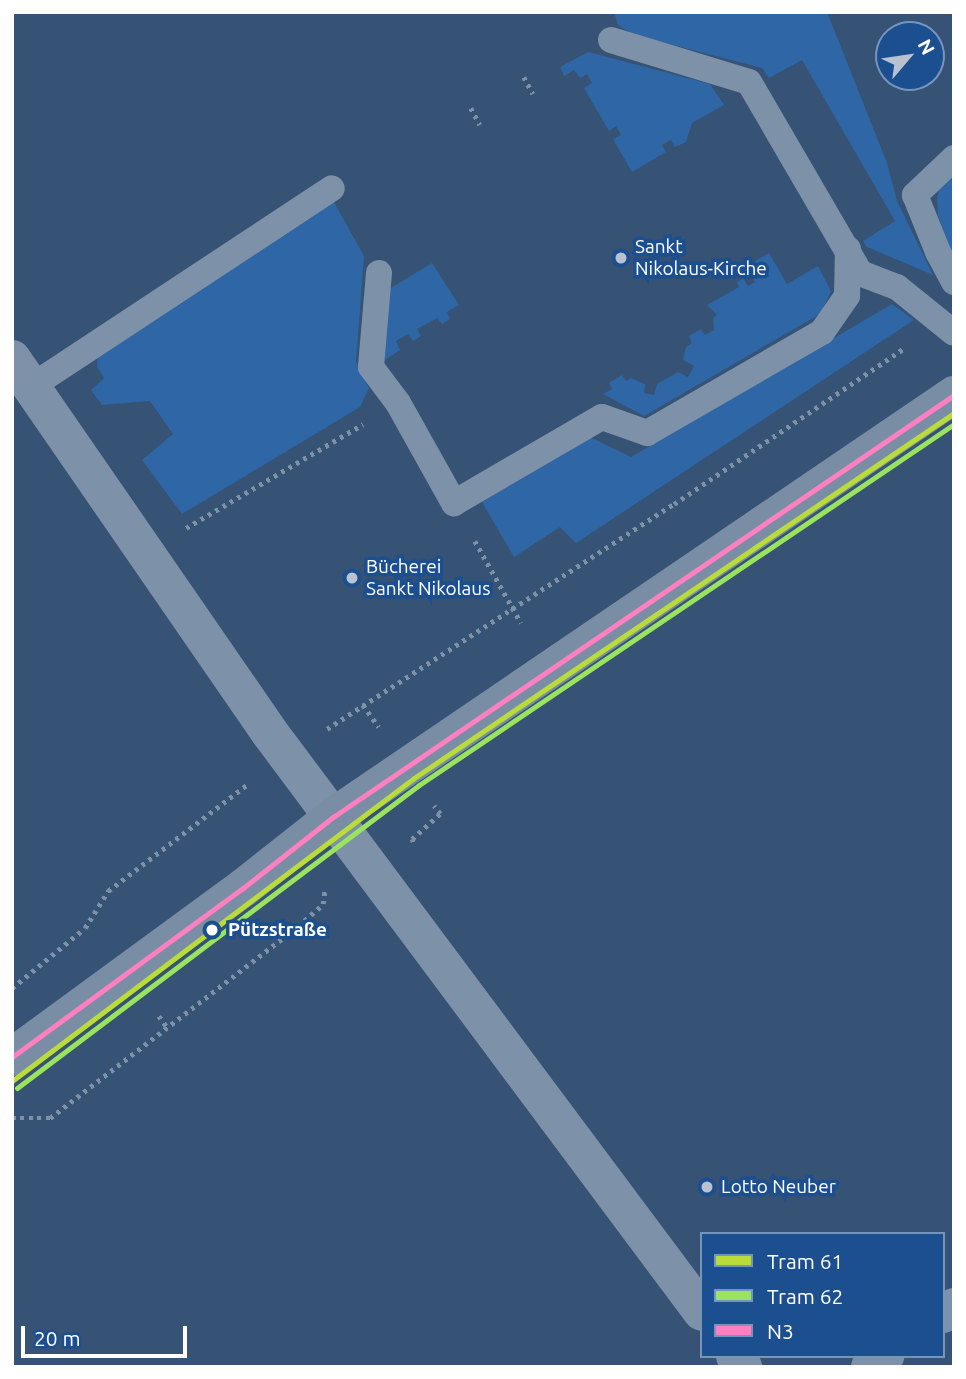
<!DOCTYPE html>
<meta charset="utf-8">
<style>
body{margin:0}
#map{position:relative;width:966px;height:1379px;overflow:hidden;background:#365274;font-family:Ubuntu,sans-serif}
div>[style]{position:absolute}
.green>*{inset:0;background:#2f66a5}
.path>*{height:4.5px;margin-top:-2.25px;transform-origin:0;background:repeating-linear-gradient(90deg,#7d92a8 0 3.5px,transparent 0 8.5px)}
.service>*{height:26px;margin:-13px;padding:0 13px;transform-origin:13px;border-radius:13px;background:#7d92a8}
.minor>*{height:38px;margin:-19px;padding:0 19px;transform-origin:19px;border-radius:19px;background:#7d92a8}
.secondary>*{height:38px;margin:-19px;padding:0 19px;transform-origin:19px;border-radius:19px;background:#798da4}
.bus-1>*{height:5px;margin:-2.5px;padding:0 2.5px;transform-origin:2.5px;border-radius:2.5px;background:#ff80c1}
.tram-1>*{height:5px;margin:-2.5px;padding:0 2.5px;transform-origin:2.5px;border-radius:2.5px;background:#badc3a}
.tram-2>*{height:5px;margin:-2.5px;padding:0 2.5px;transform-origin:2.5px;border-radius:2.5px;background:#9ae35e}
.dots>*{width:19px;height:19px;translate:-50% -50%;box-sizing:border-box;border:4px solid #1b4f8f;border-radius:50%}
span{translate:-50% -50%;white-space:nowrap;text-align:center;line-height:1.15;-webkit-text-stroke:7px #1b4f8f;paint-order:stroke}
.poi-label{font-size:19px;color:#fff}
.left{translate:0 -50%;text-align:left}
.stop-label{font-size:19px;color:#fff;font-weight:700}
.frame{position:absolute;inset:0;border:14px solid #fff;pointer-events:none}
.legend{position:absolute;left:700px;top:1232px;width:245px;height:126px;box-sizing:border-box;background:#1b4f8f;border:2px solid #7695bc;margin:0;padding:9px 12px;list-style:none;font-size:21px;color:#fff}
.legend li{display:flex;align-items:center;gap:14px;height:35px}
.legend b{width:35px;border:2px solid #7695bc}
.north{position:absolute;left:875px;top:21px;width:70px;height:70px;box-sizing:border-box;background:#1b4f8f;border:2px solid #7695bc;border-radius:50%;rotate:61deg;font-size:19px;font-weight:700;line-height:28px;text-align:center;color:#fff}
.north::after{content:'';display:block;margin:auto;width:24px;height:32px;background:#b9c2ce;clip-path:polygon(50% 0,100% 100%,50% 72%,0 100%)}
.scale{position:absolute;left:21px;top:1326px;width:166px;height:32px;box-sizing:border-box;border:4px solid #fff;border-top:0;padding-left:9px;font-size:21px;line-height:24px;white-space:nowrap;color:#fff;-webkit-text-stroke:5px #1b4f8f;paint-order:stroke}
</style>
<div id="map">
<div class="green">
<div style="clip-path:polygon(614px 12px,827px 12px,887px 163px,897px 201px,933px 275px,867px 247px,863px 241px,895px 221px,802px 60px,769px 78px,762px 68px,634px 35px,618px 25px)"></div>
<div style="clip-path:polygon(588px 52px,710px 84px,724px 105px,692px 123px,686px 142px,675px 147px,671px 140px,662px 145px,666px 152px,632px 172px,613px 139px,621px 135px,616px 126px,609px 131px,584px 88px,592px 83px,587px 74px,580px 78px,574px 70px,564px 76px,560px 67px)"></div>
<div style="clip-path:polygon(954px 176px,954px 260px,938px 215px,937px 197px,939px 190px)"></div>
<div style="clip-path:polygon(334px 202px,364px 256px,356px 362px,369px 388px,360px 407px,182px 514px,142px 460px,173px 434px,150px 401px,102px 405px,91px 390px,104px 378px,97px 367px,98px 350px)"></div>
<div style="clip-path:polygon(769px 253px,787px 284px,818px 266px,831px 291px,820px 314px,644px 416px,603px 394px,612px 389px,609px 383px,622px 375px,626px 381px,631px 378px,645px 384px,644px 393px,654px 395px,657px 384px,678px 372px,688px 377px,694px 366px,683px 360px,686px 347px,692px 343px,689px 336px,701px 329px,705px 335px,714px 330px,713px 318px,717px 315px,707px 305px,739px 287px,737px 282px,743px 278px,748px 286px,755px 282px,751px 274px,759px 269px,755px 261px)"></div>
<div style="clip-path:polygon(432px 263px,459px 305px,447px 312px,450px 319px,442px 324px,437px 318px,417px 329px,421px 336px,413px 341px,408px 334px,396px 341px,400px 350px,382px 362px,386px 291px)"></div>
<div style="clip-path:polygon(892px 304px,914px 320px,576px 543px,560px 527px,514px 557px,482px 502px,590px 437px,631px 457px)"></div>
</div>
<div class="path">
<div style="left:524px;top:77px;width:19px;rotate:62deg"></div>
<div style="left:471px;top:108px;width:19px;rotate:62deg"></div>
<div style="left:186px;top:528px;width:205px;rotate:-30.4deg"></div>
<div style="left:475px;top:541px;width:94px;rotate:60.7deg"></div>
<div style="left:363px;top:705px;width:27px;rotate:54deg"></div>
<div style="left:327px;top:729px;width:414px;rotate:-33deg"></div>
<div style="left:674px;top:504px;width:278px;rotate:-34.1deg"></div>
<div style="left:413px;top:842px;width:3px;rotate:-108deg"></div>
<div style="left:412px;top:839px;width:38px;rotate:-42deg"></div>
<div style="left:440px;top:814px;width:10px;rotate:-127deg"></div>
<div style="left:12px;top:988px;width:94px;rotate:-39.4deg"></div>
<div style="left:85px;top:928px;width:44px;rotate:-58.1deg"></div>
<div style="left:108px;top:891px;width:176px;rotate:-37.4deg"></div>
<div style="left:159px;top:1016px;width:14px;rotate:54deg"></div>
<div style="left:12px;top:1118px;width:38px"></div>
<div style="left:50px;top:1118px;width:314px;rotate:-37.7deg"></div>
<div style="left:298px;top:926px;width:33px;rotate:-41deg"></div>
<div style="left:323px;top:904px;width:16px;rotate:-83deg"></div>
</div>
<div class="service">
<div style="left:611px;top:40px;width:144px;rotate:16.9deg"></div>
<div style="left:749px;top:82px;width:221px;rotate:59.8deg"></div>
<div style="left:860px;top:273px;width:40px;rotate:21deg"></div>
<div style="left:897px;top:287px;width:73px;rotate:38.9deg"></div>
<div style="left:954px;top:158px;width:54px;rotate:136.5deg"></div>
<div style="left:915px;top:195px;width:61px;rotate:68deg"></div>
<div style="left:938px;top:252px;width:34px;rotate:62deg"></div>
<div style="left:379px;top:273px;width:94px;rotate:94.9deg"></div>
<div style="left:371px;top:367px;width:45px;rotate:53.1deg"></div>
<div style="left:398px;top:403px;width:115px;rotate:60.8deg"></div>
<div style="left:454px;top:503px;width:171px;rotate:-30.2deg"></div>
<div style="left:602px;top:417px;width:48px;rotate:19.6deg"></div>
<div style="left:647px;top:433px;width:202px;rotate:-30deg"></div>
<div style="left:822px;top:332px;width:44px;rotate:-55.2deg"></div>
<div style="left:847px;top:296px;width:47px;rotate:-88.8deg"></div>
<div style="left:32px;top:386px;width:359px;rotate:-33.4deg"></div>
</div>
<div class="minor">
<div style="left:12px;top:359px;width:454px;rotate:55.4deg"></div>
<div style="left:270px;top:733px;width:722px;rotate:53.27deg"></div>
<div style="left:943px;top:1314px;width:13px;rotate:-32deg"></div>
<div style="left:735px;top:1356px;width:14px;rotate:54deg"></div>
<div style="left:870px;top:1367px;width:19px;rotate:-36deg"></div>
</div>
<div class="secondary">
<div style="left:12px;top:1057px;width:286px;rotate:-36.2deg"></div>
<div style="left:243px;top:888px;width:115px;rotate:-38.3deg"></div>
<div style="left:333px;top:817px;width:751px;rotate:-34.2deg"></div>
</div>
<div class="bus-1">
<div style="left:12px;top:1057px;width:286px;rotate:-36.2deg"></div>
<div style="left:243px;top:888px;width:115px;rotate:-38.3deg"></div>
<div style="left:333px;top:817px;width:751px;rotate:-34.2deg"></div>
</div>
<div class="tram-1">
<div style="left:12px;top:1081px;width:503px;rotate:-37.01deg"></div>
<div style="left:414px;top:778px;width:652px;rotate:-34.06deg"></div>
</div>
<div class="tram-2">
<div style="left:17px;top:1088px;width:503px;rotate:-37.01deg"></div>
<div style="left:419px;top:785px;width:645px;rotate:-34.01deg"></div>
</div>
<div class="dots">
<div style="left:621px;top:258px;background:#b9c2ce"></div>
<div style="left:352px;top:578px;background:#b9c2ce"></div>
<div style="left:212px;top:930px;background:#fff"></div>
<div style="left:707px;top:1187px;background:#b9c2ce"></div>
</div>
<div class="poi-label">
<span class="left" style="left:635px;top:258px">Sankt<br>Nikolaus-Kirche</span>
<span class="left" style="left:366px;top:578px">Bücherei<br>Sankt Nikolaus</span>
<span class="left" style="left:721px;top:1187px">Lotto Neuber</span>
</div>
<div class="stop-label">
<span class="left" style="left:228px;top:930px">Pützstraße</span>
</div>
<div class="frame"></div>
<ul class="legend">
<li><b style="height:9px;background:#badc3a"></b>Tram 61</li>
<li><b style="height:9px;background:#9ae35e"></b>Tram 62</li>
<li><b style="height:9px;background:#ff80c1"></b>N3</li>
</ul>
<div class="north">N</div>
<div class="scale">20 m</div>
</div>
